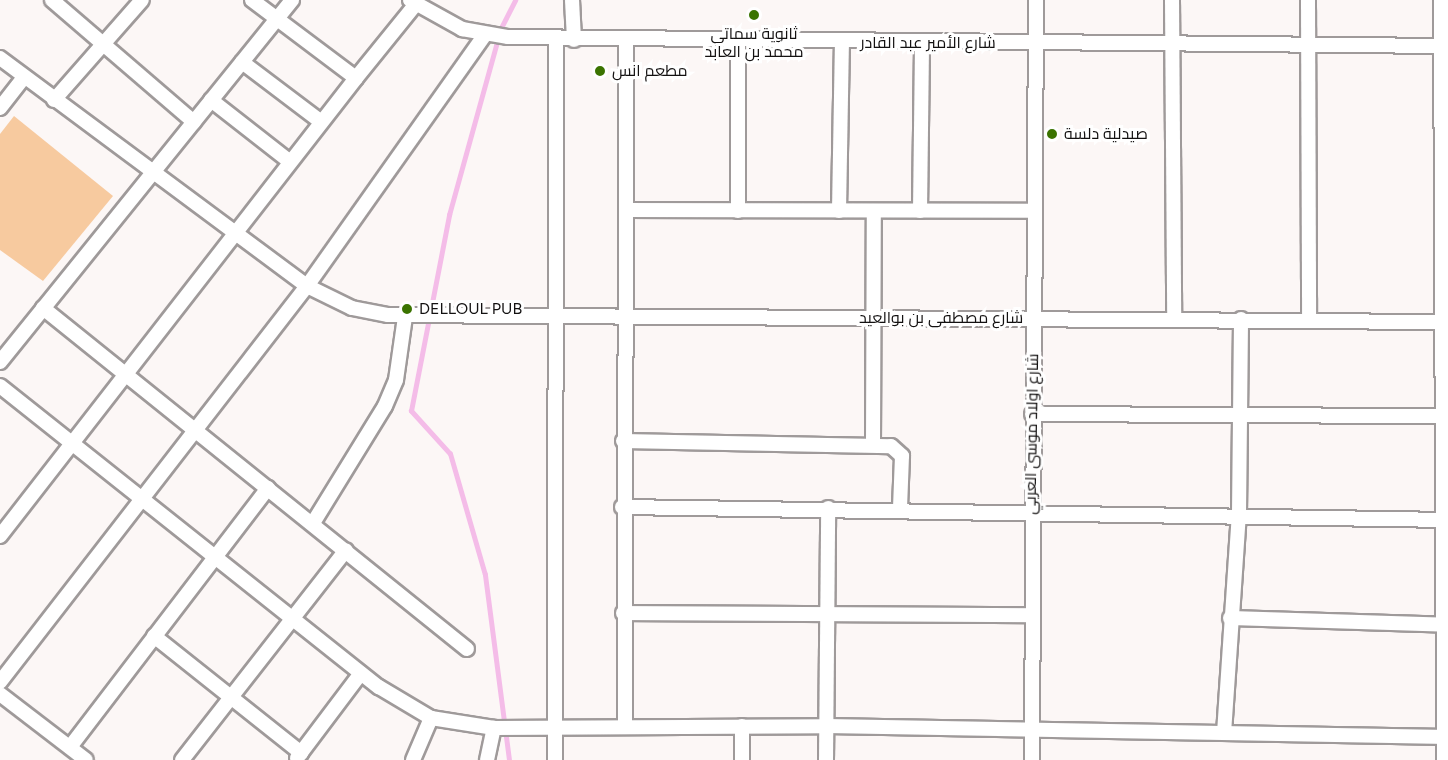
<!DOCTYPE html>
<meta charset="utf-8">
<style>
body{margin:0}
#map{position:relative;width:1448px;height:760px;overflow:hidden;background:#fcf7f6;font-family:Figtree,Cairo,sans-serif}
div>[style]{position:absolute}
.green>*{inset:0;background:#f7ca9f}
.stream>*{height:4.5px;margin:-2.25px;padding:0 2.25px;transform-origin:2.25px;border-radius:2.25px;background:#f4bce8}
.roads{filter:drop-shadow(2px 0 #9f9a9a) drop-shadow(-2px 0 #9f9a9a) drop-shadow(0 2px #9f9a9a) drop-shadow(0 -2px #9f9a9a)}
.street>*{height:14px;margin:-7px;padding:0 7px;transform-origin:7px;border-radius:7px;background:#fff}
.dots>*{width:16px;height:16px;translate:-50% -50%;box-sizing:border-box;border:3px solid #fff;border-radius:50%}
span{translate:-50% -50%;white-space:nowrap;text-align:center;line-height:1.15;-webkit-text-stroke:6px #fff;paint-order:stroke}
.poi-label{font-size:16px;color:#131111}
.left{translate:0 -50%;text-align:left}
.street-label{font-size:16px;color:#131111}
</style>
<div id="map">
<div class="green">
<div style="clip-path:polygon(14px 116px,113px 196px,43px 281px,0 250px,0 134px)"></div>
</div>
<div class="stream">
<div style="left:509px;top:760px;width:187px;rotate:-97.4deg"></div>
<div style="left:485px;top:575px;width:126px;rotate:-106.1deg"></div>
<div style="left:450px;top:454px;width:58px;rotate:-132.2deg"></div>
<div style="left:411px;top:411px;width:200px;rotate:-79deg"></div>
<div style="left:449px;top:215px;width:194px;rotate:-74.5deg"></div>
<div style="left:501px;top:28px;width:31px;rotate:-63deg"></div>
</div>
<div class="roads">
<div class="street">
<div style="left:52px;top:0;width:187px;rotate:40.7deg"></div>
<div style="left:252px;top:0;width:130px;rotate:36.9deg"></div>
<div style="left:356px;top:78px;width:95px;rotate:-51deg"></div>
<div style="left:410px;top:0;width:60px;rotate:29.1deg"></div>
<div style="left:462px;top:29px;width:47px;rotate:9.9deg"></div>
<div style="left:508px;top:37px;width:940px;rotate:0.55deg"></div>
<div style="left:572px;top:0;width:40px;rotate:87.1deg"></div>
<div style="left:1172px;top:0;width:317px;rotate:89.6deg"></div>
<div style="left:1308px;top:0;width:320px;rotate:89.8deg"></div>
<div style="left:1441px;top:0;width:760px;rotate:89.77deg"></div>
<div style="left:738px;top:43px;width:168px;rotate:90deg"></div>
<div style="left:0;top:58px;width:382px;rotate:36.6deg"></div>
<div style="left:307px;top:286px;width:50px;rotate:26.1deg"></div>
<div style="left:352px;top:308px;width:37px;rotate:11deg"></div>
<div style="left:388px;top:315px;width:1060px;rotate:0.38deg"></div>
<div style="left:242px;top:62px;width:98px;rotate:37.1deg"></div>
<div style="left:54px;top:100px;width:133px;rotate:-48.7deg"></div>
<div style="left:211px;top:100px;width:99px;rotate:38deg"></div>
<div style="left:0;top:108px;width:39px;rotate:-52deg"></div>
<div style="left:627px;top:210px;width:406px;rotate:0.1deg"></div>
<div style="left:839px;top:211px;width:168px;rotate:-89deg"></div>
<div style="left:920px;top:211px;width:168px;rotate:-89.3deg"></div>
<div style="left:43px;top:308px;width:544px;rotate:38.81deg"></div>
<div style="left:0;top:362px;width:465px;rotate:-51.1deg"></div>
<div style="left:0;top:386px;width:484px;rotate:38.5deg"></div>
<div style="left:379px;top:687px;width:61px;rotate:30.8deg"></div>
<div style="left:431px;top:718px;width:64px;rotate:9deg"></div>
<div style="left:494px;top:728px;width:332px;rotate:-0.3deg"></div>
<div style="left:826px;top:726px;width:622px;rotate:1.01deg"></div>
<div style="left:1032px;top:414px;width:416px;rotate:0.3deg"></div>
<div style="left:623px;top:441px;width:268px;rotate:1.1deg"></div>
<div style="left:891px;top:446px;width:15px;rotate:42deg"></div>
<div style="left:902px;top:456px;width:53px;rotate:92.2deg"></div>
<div style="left:873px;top:445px;width:234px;rotate:-89.8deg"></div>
<div style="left:622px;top:507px;width:826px;rotate:0.9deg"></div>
<div style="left:313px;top:523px;width:137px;rotate:-58.4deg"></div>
<div style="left:385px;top:406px;width:28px;rotate:-67deg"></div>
<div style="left:396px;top:380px;width:64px;rotate:-81.9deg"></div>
<div style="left:0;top:536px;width:580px;rotate:-52.14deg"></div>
<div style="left:623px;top:613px;width:409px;rotate:0.3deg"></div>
<div style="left:1230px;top:618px;width:218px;rotate:1.8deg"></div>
<div style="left:154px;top:636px;width:188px;rotate:38.5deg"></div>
<div style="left:0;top:682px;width:501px;rotate:-52.22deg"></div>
<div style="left:307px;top:286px;width:308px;rotate:-54.7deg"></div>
<div style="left:0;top:694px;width:108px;rotate:37.5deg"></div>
<div style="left:625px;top:726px;width:685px;rotate:-89.92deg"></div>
<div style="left:742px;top:726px;width:34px;rotate:90deg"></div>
<div style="left:1224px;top:733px;width:221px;rotate:-86.1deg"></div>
<div style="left:1239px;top:513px;width:194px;rotate:-89.4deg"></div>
<div style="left:70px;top:747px;width:326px;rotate:-52.6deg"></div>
<div style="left:297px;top:758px;width:106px;rotate:-53deg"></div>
<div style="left:182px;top:760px;width:266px;rotate:-52deg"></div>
<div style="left:413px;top:760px;width:46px;rotate:-66.8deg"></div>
<div style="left:487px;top:760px;width:33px;rotate:-78deg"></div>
<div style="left:555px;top:760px;width:721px;rotate:-89.92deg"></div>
<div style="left:826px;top:760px;width:252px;rotate:-89.5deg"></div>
<div style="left:1032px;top:760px;width:760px;rotate:-89.7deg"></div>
</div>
</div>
<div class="dots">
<div style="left:754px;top:15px;background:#3b7300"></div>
<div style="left:600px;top:71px;background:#3b7300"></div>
<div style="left:1052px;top:134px;background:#3b7300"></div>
<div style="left:407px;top:309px;background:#3b7300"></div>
</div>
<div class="poi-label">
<span style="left:754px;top:43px">ثانوية سماتي<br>محمد بن العابد</span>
<span class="left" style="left:612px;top:71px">مطعم انس</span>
<span class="left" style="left:1064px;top:134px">صيدلية دلسة</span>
<span class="left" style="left:419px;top:309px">DELLOUL PUB</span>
</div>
<div class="street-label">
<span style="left:928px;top:43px">شارع الأمير عبد القادر</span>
<span style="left:941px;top:318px">شارع مصطفى بن بوالعيد</span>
<span style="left:1032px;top:434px;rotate:-89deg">شارع اولاد موسى العربي</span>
</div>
</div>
